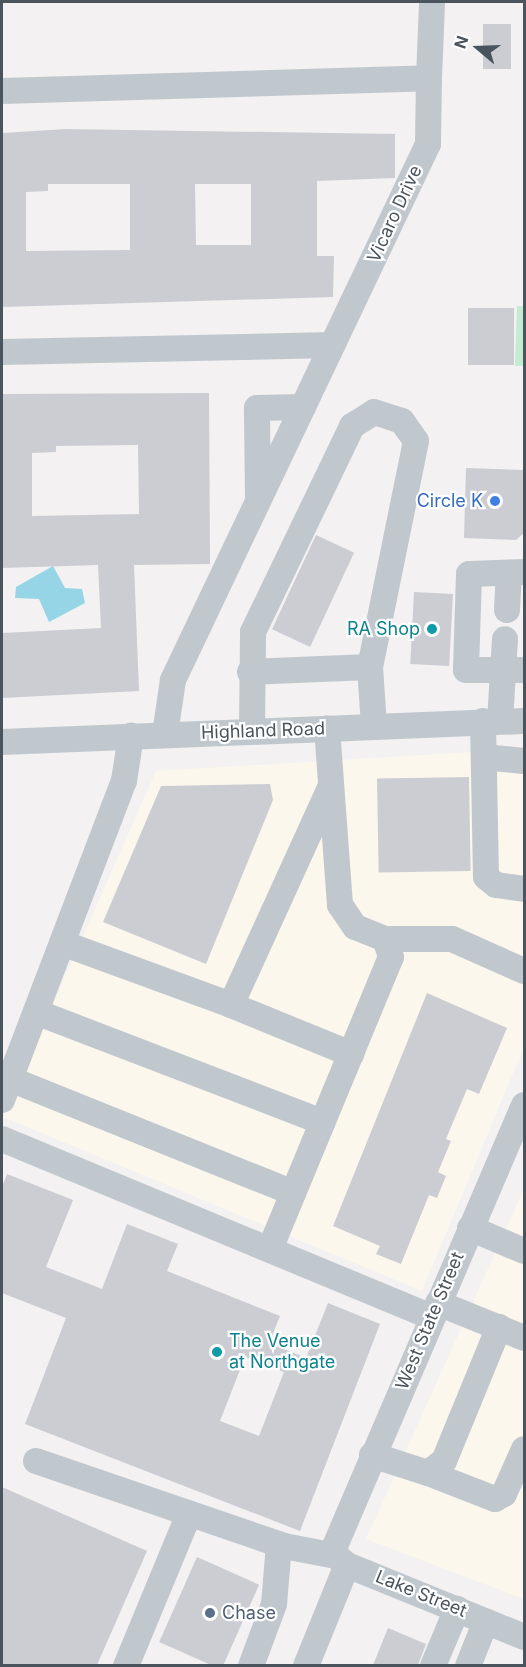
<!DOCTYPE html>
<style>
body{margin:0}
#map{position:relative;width:526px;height:1667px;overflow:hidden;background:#f3f1f1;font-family:Inter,sans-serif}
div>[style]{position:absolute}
.commercial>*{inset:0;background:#fbf7ed}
.green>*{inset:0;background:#c4ecd3}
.water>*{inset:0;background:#95d5e5}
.building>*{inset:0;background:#cbcdd3;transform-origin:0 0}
.minor>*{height:26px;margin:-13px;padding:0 13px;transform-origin:13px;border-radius:13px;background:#c0c8ce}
.dots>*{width:16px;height:16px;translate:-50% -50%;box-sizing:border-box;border:3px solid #fff;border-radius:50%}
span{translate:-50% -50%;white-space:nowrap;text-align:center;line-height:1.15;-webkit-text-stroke:4.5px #fff;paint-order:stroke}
.street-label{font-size:18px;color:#4a545d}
.shop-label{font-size:18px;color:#366cbe}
.right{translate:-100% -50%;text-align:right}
.culture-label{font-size:18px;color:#0d838f}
.left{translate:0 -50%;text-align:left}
.service-label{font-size:18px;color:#4e5e75}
.frame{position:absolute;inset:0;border:3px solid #4a545d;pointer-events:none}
.north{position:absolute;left:448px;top:18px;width:60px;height:60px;-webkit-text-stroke:4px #fff;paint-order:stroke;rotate:289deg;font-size:16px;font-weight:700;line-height:24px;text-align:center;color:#4a545d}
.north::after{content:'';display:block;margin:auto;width:21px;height:27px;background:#4a545d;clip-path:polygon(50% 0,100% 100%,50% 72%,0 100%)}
</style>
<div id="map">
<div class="commercial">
<div style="clip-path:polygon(524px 749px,524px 1047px,422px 1291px,3px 1117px,156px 771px)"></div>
<div style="clip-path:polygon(524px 1189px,524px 1599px,366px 1539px)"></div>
</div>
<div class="green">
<div style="clip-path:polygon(517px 306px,524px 306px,524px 366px,515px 366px)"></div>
</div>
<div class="water">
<div style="clip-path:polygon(53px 566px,65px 588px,82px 589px,85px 603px,49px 622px,39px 599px,15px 598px,16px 587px)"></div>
</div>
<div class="building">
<div style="left:483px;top:24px;width:28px;height:45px"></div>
<div style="clip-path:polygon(evenodd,66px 129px,395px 134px,395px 178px,317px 181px,317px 256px,334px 256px,333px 297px,2px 307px,2px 133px,66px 129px,48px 184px,130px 184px,130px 250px,26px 251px,26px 192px,48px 191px,48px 184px,66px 129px,195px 184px,251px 184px,251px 245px,196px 245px,195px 184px)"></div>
<div style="left:468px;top:308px;width:46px;height:57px"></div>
<div style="clip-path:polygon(evenodd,209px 393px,210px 564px,134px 565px,139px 691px,2px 698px,2px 633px,101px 628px,98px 565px,2px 568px,2px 394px,209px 393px,138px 445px,139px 514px,32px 516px,32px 453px,56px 452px,56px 446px,138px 445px)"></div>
<div style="clip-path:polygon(466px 468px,525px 470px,525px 532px,516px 540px,464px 538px)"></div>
<div style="left:316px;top:535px;width:42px;height:104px;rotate:25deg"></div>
<div style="left:414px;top:592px;width:39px;height:72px;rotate:3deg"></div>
<div style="left:469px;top:777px;width:94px;height:92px;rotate:89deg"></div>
<div style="clip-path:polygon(270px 784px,273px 800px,206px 964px,103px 922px,161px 786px)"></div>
<div style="clip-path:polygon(427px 993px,507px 1028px,479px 1094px,467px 1089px,446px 1139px,451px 1141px,438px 1172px,446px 1176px,437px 1198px,429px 1195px,401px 1264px,376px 1254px,380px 1246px,333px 1226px)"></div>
<div style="clip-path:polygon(evenodd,7px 1174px,73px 1200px,46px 1267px,102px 1289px,127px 1224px,178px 1244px,167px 1271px,280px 1316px,269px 1343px,306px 1358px,328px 1303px,380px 1324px,300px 1531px,25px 1424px,66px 1318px,2px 1293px,2px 1187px,7px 1174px,245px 1357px,284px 1372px,259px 1436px,220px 1421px,245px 1357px)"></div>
<div style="clip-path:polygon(2px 1487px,147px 1551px,97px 1665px,2px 1665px)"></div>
<div style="left:197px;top:1557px;width:68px;height:93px;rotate:24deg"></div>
<div style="clip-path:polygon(388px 1628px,426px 1644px,418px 1665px,373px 1665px)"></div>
</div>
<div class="minor">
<div style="left:429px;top:78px;width:76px;rotate:-87.7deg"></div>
<div style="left:2px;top:91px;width:427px;rotate:-1.7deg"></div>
<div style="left:429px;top:78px;width:66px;rotate:90.9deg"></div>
<div style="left:428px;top:144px;width:594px;rotate:115.44deg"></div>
<div style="left:173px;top:680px;width:55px;rotate:98.4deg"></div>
<div style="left:2px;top:352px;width:330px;rotate:-1.2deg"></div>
<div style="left:258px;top:496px;width:88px;rotate:-90.7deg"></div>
<div style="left:257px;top:408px;width:46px;rotate:-1.2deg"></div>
<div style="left:524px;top:572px;width:55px;rotate:177.9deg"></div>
<div style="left:469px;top:574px;width:96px;rotate:91.8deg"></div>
<div style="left:466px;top:670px;width:58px"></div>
<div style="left:507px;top:610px;width:37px;rotate:-87deg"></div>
<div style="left:250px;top:672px;width:120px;rotate:-2.4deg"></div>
<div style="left:483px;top:721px;width:156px;rotate:88.9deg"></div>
<div style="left:486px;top:877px;width:13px;rotate:39deg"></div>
<div style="left:496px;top:885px;width:28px;rotate:8deg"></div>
<div style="left:500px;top:721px;width:82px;rotate:-86.5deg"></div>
<div style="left:252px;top:731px;width:99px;rotate:-89.4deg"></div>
<div style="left:253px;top:632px;width:229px;rotate:-64.3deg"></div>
<div style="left:352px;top:426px;width:26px;rotate:-32deg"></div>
<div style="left:374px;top:412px;width:29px;rotate:18deg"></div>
<div style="left:402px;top:421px;width:24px;rotate:55deg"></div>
<div style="left:416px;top:441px;width:231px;rotate:101.5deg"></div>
<div style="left:370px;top:667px;width:59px;rotate:86.1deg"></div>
<div style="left:2px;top:742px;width:522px;rotate:-2.3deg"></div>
<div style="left:484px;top:757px;width:40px;rotate:5.7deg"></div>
<div style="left:385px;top:939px;width:67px"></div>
<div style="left:452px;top:939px;width:79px;rotate:24deg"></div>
<div style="left:62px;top:943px;width:180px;rotate:20.1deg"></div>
<div style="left:231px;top:1005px;width:241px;rotate:-65.5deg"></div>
<div style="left:231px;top:1005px;width:130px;rotate:22.2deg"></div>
<div style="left:36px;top:1012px;width:307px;rotate:21deg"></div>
<div style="left:10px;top:1079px;width:305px;rotate:21.9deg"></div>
<div style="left:2px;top:1100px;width:342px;rotate:-69.1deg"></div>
<div style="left:124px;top:781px;width:46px;rotate:-81.2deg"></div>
<div style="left:524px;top:1105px;width:481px;rotate:113.2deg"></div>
<div style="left:335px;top:1547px;width:9px;rotate:84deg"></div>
<div style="left:336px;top:1556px;width:14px;rotate:39deg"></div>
<div style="left:347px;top:1565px;width:191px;rotate:22.1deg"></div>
<div style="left:2px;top:1139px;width:465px;rotate:22.5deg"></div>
<div style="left:470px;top:1228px;width:59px;rotate:23.1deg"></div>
<div style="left:270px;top:1249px;width:316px;rotate:-67.5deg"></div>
<div style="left:391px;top:957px;width:19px;rotate:-108deg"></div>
<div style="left:385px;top:939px;width:32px;rotate:-158deg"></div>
<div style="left:355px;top:927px;width:27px;rotate:-124deg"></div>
<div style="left:340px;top:905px;width:177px;rotate:-94.2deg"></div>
<div style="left:438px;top:1303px;width:93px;rotate:22.1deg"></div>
<div style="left:372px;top:1455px;width:59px;rotate:17.8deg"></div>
<div style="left:428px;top:1473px;width:20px;rotate:-37deg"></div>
<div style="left:444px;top:1461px;width:145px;rotate:-67.7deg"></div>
<div style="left:36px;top:1461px;width:262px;rotate:18.9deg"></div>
<div style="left:284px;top:1546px;width:53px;rotate:10.9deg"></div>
<div style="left:428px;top:1473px;width:72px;rotate:21.2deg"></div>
<div style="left:495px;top:1499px;width:10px;rotate:-29deg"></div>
<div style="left:504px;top:1494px;width:49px;rotate:-66deg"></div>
<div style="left:126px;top:1666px;width:165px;rotate:-67.5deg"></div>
<div style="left:251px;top:1666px;width:66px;rotate:-69.6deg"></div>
<div style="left:274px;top:1604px;width:59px;rotate:-85.2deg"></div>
<div style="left:306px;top:1666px;width:109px;rotate:-67.9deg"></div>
<div style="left:433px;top:1666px;width:62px;rotate:-67.2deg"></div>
<div style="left:468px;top:1666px;width:48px;rotate:-68.2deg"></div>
</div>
<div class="dots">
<div style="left:495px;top:501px;background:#3f7fe0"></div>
<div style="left:432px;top:629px;background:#0f9aa8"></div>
<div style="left:217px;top:1352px;background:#0f9aa8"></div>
<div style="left:210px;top:1613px;background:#5c6f8a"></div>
</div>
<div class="street-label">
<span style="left:395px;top:214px;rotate:-65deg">Vicaro Drive</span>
<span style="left:263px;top:731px;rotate:-2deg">Highland Road</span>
<span style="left:430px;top:1321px;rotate:-67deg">West State Street</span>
<span style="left:421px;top:1594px;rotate:22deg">Lake Street</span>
</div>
<div class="shop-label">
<span class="right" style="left:483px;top:501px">Circle K</span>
</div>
<div class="culture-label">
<span class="right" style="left:420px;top:629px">RA Shop</span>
<span class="left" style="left:229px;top:1352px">The Venue<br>at Northgate</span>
</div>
<div class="service-label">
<span class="left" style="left:222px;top:1613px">Chase</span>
</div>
<div class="frame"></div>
<div class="north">N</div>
</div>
